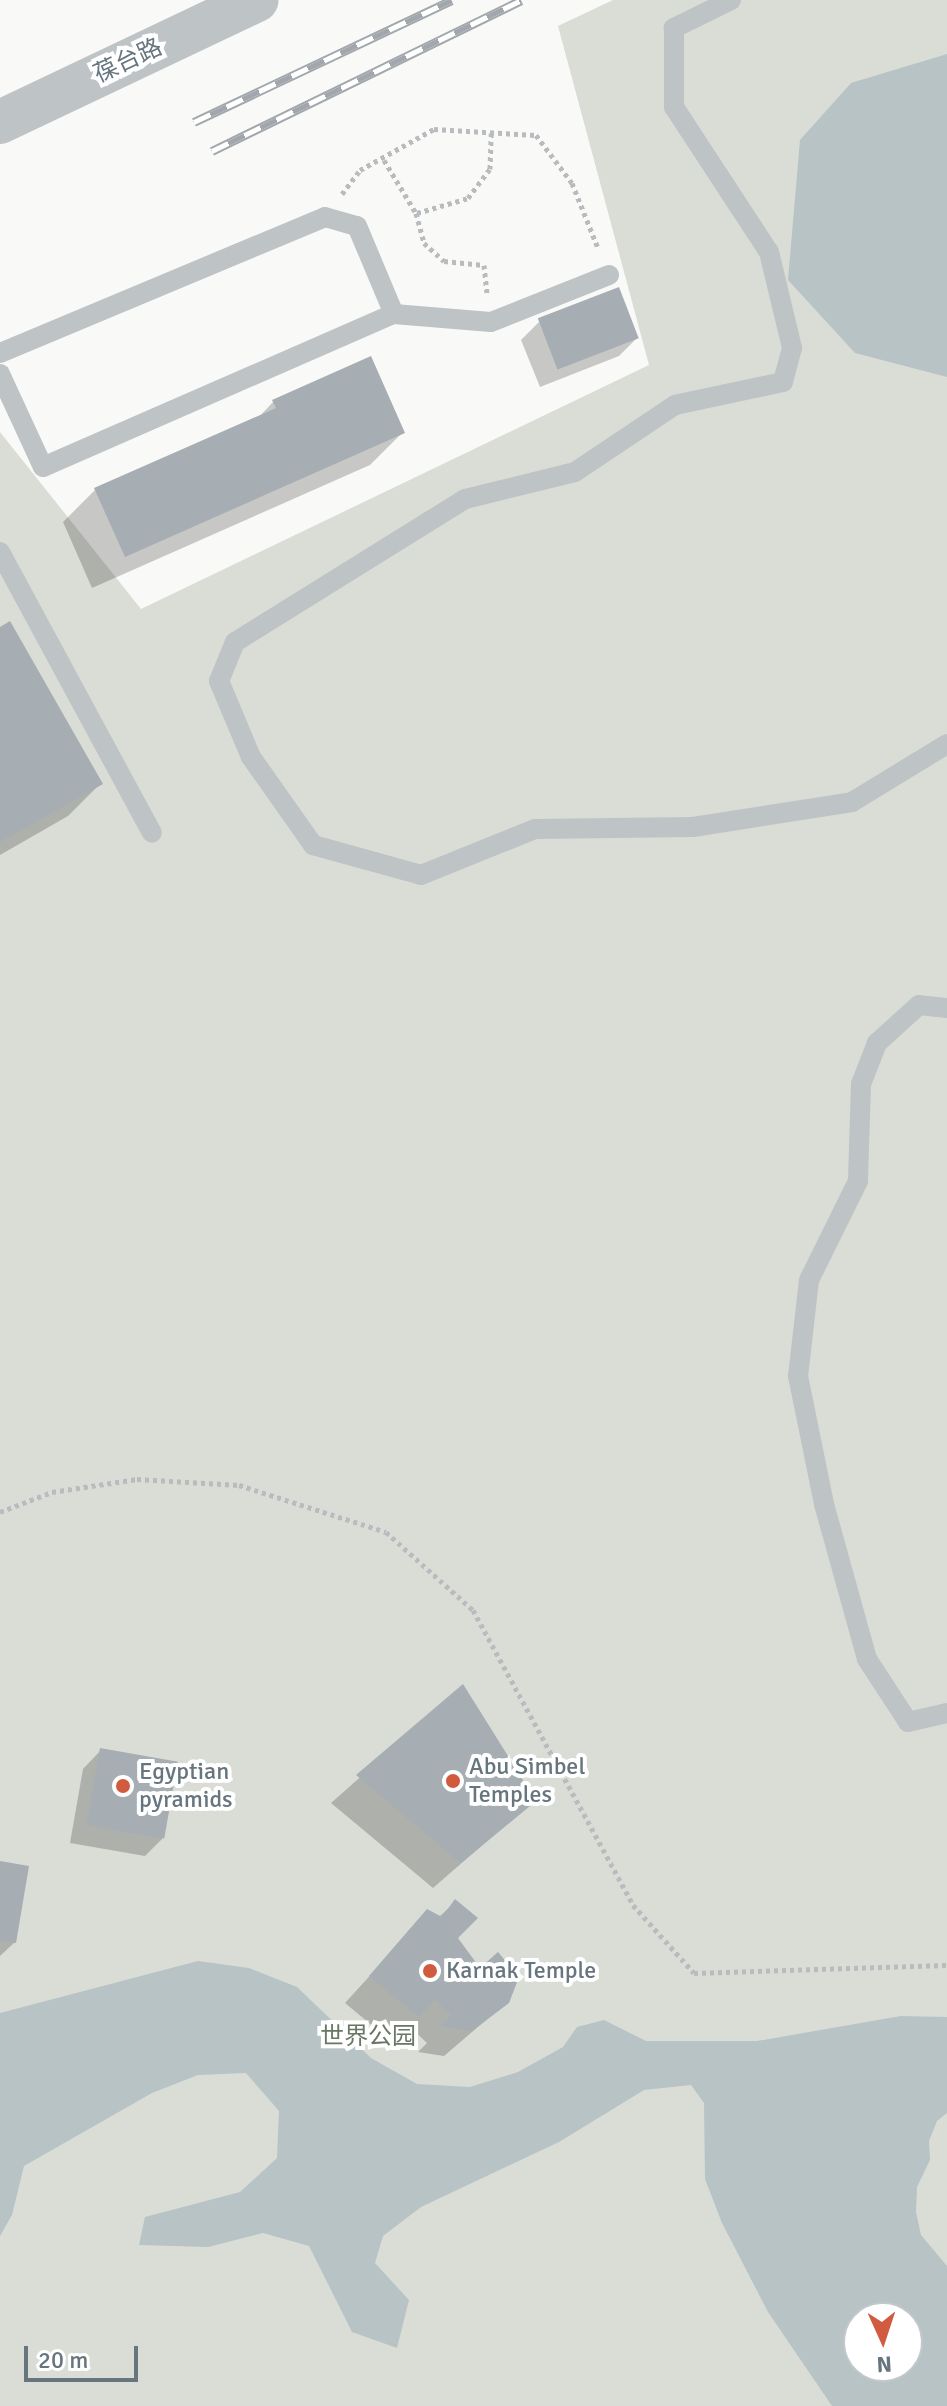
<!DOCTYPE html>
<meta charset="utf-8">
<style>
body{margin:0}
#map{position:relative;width:947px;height:2406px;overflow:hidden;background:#f9f9f7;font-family:Signika,"Noto Sans SC",sans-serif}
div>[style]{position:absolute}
.green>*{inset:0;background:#d9ddd6}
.water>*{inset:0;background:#b8c3c6}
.shadow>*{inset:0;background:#0003}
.building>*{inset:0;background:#a6aeb3;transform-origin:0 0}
.path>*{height:5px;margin-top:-2.5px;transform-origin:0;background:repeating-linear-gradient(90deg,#b9bcbe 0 4px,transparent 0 8px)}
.service>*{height:20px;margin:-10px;padding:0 10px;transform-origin:10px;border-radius:10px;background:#bec3c6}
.tertiary>*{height:44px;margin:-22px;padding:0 22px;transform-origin:22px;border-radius:22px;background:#bec3c6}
.rail>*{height:9px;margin-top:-4.5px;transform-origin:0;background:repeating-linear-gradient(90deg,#fff 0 18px,#a1a7ac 0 36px);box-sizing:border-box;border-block:2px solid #a1a7ac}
.dots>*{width:22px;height:22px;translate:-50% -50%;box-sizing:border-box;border:4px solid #fff;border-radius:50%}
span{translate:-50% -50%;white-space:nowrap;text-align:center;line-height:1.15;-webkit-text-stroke:8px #fff;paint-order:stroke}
.street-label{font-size:24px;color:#66757e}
.poi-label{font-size:24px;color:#66757e}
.left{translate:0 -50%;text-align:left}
.park-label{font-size:24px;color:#697765}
.north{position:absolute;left:843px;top:2302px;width:80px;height:80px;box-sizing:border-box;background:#fff;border:2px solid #c2c8cb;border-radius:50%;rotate:177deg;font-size:22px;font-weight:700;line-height:32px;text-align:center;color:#66757e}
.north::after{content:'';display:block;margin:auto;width:28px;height:36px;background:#d15b3f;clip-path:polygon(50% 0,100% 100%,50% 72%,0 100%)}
.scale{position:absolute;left:24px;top:2346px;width:114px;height:36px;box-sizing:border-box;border:4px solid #66757e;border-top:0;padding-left:10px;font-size:24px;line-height:28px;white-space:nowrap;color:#66757e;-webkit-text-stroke:6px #fff;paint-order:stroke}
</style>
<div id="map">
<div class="green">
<div style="clip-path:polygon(evenodd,613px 0,947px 0,947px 2406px,0 2406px,0 432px,141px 609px,649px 365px,558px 26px,613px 0,859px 2318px,907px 2318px,907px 2366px,859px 2366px,859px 2318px)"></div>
</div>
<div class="water">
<div style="clip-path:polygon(947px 54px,947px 377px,855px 353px,788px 280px,800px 140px,851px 83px)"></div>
<div style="clip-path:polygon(evenodd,198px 1961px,249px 1968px,297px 1987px,371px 2058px,417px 2084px,470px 2087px,518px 2072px,563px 2047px,577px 2027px,604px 2020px,646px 2041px,757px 2041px,901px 2016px,947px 2017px,947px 2113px,937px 2121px,929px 2141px,930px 2160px,917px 2187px,916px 2212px,921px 2235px,947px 2266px,947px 2406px,832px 2406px,768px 2312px,722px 2223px,705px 2179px,704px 2103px,691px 2085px,644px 2090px,559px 2142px,421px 2207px,383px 2236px,375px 2263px,409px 2300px,397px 2348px,352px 2332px,309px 2246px,263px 2233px,208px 2247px,139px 2245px,145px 2217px,240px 2192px,277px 2158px,279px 2111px,246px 2073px,198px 2075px,152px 2093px,24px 2166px,12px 2215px,0 2236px,0 2013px,198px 1961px,907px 2318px,907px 2366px,859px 2366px,859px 2318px,907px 2318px)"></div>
</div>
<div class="shadow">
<div style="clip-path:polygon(539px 322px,637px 338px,619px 356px,540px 387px,521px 340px)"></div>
<div style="clip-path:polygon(273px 402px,403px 432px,370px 465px,92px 588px,63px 522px,96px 489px,257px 419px)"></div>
<div style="clip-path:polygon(0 629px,101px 783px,68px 816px,0 855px)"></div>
<div style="clip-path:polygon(462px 1687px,533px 1801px,433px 1888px,331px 1803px)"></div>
<div style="clip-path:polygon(101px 1750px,163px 1838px,145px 1856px,70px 1843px,83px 1769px)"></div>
<div style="clip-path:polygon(0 1863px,15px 1942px,0 1956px)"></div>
<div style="clip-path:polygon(455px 1902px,456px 1938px,507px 2002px,444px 2056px,418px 2052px,427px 2043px,408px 2025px,392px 2042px,345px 2003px,428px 1912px,439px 1917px)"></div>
</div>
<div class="building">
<div style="left:619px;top:287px;width:55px;height:87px;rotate:69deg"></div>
<div style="clip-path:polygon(371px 356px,405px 433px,125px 557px,94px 488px,276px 408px,272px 400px)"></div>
<div style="clip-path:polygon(10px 621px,103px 784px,0 842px,0 627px)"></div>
<div style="clip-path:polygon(463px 1684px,536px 1801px,461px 1863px,356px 1775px)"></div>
<div style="left:100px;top:1748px;width:79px;height:78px;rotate:10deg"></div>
<div style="clip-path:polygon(0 1861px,29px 1866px,16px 1943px,0 1940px)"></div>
<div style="clip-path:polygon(455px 1899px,478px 1918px,458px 1938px,480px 1968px,498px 1952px,519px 1977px,509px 2003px,472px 2031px,441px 2026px,451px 2015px,435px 2000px,419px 2017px,369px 1976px,427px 1909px,442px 1917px)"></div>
</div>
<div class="path">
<div style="left:384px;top:160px;width:62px;rotate:58.9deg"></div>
<div style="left:416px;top:213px;width:31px;rotate:75deg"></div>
<div style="left:424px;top:243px;width:27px;rotate:42deg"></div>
<div style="left:444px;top:261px;width:40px;rotate:5.7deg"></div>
<div style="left:484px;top:265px;width:28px;rotate:84deg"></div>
<div style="left:342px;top:194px;width:30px;rotate:-53deg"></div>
<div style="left:360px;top:170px;width:85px;rotate:-29deg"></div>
<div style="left:434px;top:129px;width:102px;rotate:3.4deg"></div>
<div style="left:536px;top:135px;width:60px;rotate:53.1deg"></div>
<div style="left:572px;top:183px;width:70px;rotate:68.2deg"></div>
<div style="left:417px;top:213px;width:53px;rotate:-16.4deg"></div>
<div style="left:468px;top:198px;width:36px;rotate:-53deg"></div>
<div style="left:490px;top:169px;width:36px;rotate:-88deg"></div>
<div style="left:0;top:1512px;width:56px;rotate:-21deg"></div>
<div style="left:52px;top:1492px;width:86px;rotate:-8.7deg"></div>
<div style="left:137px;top:1479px;width:102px;rotate:3.4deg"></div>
<div style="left:239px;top:1485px;width:154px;rotate:17.7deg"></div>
<div style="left:386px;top:1532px;width:117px;rotate:41.9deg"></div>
<div style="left:473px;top:1610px;width:336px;rotate:61.5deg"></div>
<div style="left:633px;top:1905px;width:91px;rotate:48.1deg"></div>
<div style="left:694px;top:1973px;width:253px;rotate:-1.8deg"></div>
</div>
<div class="service">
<div style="left:731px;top:0;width:64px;rotate:153.8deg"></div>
<div style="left:674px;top:28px;width:79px;rotate:90deg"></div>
<div style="left:674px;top:107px;width:173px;rotate:56.8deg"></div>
<div style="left:769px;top:252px;width:99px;rotate:76.5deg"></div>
<div style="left:792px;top:348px;width:35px;rotate:105deg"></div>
<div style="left:783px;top:382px;width:110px;rotate:168deg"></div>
<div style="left:675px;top:405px;width:120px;rotate:146.2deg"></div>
<div style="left:575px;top:472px;width:113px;rotate:166.2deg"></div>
<div style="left:465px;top:499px;width:271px;rotate:148.1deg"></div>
<div style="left:235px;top:642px;width:42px;rotate:112.3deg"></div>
<div style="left:219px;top:681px;width:82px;rotate:67.2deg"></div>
<div style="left:251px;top:757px;width:108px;rotate:54.8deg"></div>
<div style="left:313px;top:845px;width:112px;rotate:15.5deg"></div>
<div style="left:421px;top:875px;width:123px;rotate:-22deg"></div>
<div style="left:535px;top:829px;width:158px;rotate:-0.7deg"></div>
<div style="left:693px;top:827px;width:161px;rotate:-8.9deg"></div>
<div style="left:852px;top:802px;width:111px;rotate:-31.4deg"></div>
<div style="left:0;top:353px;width:352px;rotate:-22.7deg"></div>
<div style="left:325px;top:217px;width:33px;rotate:16deg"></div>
<div style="left:357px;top:226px;width:95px;rotate:67.2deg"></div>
<div style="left:0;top:374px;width:102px;rotate:65.2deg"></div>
<div style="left:43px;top:467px;width:383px;rotate:-23.6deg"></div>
<div style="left:394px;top:314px;width:97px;rotate:4.7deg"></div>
<div style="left:491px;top:322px;width:127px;rotate:-21.7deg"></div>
<div style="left:0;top:552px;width:319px;rotate:61.6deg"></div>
<div style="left:947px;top:1008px;width:28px;rotate:-174deg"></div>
<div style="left:919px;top:1005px;width:57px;rotate:137.9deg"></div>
<div style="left:877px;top:1043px;width:44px;rotate:111.3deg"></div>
<div style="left:861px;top:1084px;width:97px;rotate:91.8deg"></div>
<div style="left:858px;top:1181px;width:110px;rotate:116.3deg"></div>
<div style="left:809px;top:1280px;width:97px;rotate:96.5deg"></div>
<div style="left:798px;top:1376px;width:131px;rotate:78.5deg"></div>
<div style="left:824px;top:1504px;width:161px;rotate:74.5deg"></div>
<div style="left:867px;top:1659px;width:75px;rotate:56.9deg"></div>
<div style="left:908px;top:1722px;width:40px;rotate:-13deg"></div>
</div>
<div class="tertiary">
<div style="left:0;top:122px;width:284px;rotate:-25.4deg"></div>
</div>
<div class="rail">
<div style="left:194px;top:122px;width:285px;rotate:-25.3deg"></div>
<div style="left:212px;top:151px;width:344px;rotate:-26deg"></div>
</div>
<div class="dots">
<div style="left:453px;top:1781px;background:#d15b3f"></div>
<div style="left:123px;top:1786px;background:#d15b3f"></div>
<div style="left:430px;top:1971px;background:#d15b3f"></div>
</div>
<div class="street-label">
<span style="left:128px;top:61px;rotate:-25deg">葆台路</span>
</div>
<div class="poi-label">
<span class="left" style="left:469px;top:1781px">Abu Simbel<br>Temples</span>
<span class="left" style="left:139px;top:1786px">Egyptian<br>pyramids</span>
<span class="left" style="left:446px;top:1971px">Karnak Temple</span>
</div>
<div class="park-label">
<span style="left:368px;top:2037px">世界公园</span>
</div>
<div class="north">N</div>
<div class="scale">20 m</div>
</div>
